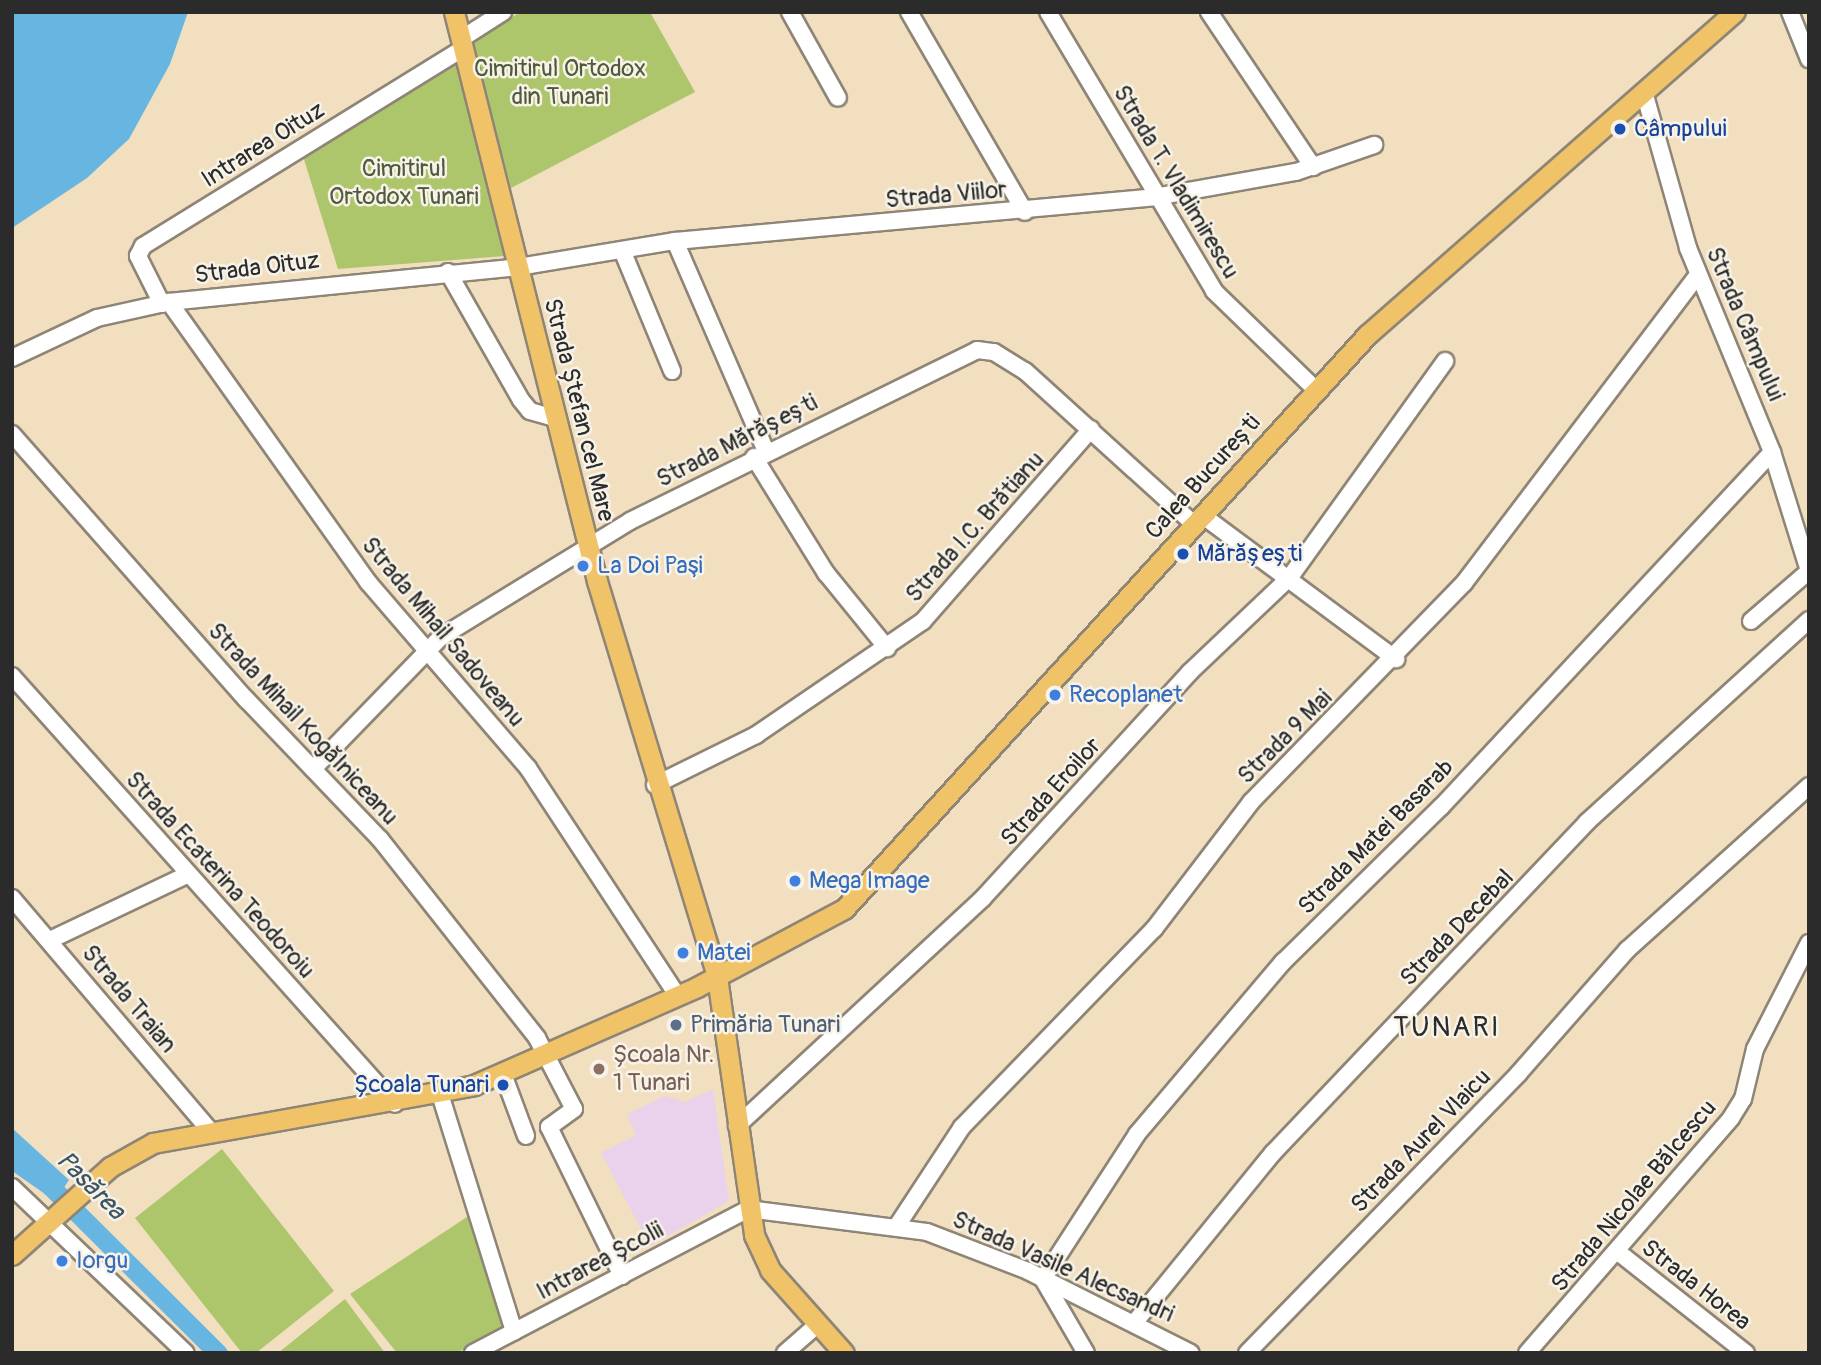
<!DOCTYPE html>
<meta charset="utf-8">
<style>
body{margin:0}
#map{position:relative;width:1821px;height:1365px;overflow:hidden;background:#f1dfc0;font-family:Pangolin,sans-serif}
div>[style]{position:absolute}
.built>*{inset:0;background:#ead1ec}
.green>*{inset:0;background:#aec66b}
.water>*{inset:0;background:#67b5e1}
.river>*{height:19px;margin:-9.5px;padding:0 9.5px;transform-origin:9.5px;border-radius:9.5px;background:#67b5e1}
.roads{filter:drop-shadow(2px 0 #8e8576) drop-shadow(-2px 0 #8e8576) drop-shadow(0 2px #8e8576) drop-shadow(0 -2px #8e8576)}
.minor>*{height:16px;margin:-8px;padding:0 8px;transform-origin:8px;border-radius:8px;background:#fff}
.major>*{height:19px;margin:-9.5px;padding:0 9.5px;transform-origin:9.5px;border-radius:9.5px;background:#f0c369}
.dots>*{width:19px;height:19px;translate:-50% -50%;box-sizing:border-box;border:4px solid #f7f3e8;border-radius:50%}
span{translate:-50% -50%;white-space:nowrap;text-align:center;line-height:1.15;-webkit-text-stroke:5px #f7f3e8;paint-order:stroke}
.park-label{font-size:24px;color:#525a3e}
.transit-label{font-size:24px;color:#164399}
.left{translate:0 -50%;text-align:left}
.right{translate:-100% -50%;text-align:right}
.street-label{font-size:24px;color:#2b2b2b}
.shop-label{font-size:24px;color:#366cbe}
.service-label{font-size:24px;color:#4e5e75}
.education-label{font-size:24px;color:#785e54}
.water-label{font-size:26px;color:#3d5462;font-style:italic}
.quarter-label{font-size:28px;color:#2b2b2b;letter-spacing:2px}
.frame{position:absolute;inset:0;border:14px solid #2b2b2b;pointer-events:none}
</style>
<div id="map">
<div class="built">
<div style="clip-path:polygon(713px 1089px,729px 1201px,650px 1246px,601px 1153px,636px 1135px,627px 1114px,665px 1096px,685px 1102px)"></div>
</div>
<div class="green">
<div style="clip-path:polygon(520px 12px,650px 12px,695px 92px,511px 188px,473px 42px)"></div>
<div style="clip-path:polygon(456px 55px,505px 256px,338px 269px,302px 153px)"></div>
<div style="clip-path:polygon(222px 1149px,334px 1291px,256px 1353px,242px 1353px,135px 1218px)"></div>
<div style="clip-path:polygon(470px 1215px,508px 1327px,456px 1353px,397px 1353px,350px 1294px)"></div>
<div style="clip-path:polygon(345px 1299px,385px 1353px,278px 1353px)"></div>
</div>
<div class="water">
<div style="clip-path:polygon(12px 12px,188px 12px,170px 64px,129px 139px,87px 178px,12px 228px)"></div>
<div style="clip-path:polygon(12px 1128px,69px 1180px,55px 1201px,12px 1171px)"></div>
</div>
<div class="river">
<div style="left:12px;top:1148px;width:291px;rotate:44.9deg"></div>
</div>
<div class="roads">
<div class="minor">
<div style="left:790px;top:12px;width:98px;rotate:60.8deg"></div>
<div style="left:909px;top:12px;width:231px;rotate:59.9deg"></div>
<div style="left:1048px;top:12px;width:325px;rotate:59.2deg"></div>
<div style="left:1214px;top:291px;width:141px;rotate:44.1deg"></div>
<div style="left:1209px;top:12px;width:187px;rotate:56.1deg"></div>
<div style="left:1790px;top:12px;width:51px;rotate:68deg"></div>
<div style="left:461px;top:39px;width:50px;rotate:-32.7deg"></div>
<div style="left:1644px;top:92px;width:162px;rotate:74.2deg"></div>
<div style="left:1688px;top:248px;width:221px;rotate:67.6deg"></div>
<div style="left:1772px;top:452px;width:125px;rotate:72.7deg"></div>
<div style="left:675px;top:241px;width:229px;rotate:66.6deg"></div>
<div style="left:622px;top:250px;width:131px;rotate:67.5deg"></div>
<div style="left:448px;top:272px;width:147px;rotate:60.3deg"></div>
<div style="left:521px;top:400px;width:14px;rotate:51deg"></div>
<div style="left:530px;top:411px;width:25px;rotate:16deg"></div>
<div style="left:169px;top:302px;width:344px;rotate:54.6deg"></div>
<div style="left:368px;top:582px;width:245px;rotate:49.3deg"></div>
<div style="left:528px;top:768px;width:272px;rotate:56.7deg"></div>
<div style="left:162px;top:304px;width:54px;rotate:-116.6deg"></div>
<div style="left:138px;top:256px;width:11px;rotate:-63deg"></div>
<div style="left:143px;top:246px;width:376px;rotate:-31.7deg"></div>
<div style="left:12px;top:358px;width:94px;rotate:-25.2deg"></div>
<div style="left:97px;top:318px;width:74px;rotate:-12.5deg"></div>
<div style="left:169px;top:302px;width:351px;rotate:-5.7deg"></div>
<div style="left:518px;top:267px;width:159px;rotate:-9.4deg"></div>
<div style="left:675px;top:241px;width:482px;rotate:-5.2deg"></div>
<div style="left:1155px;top:197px;width:143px;rotate:-10.1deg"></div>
<div style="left:1296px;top:172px;width:83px;rotate:-19.1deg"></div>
<div style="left:12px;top:434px;width:354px;rotate:48.6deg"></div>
<div style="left:246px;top:699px;width:194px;rotate:46.3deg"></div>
<div style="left:380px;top:839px;width:253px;rotate:51.7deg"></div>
<div style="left:537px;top:1038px;width:80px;rotate:62.5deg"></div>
<div style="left:574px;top:1109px;width:31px;rotate:144deg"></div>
<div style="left:549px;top:1127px;width:166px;rotate:63.9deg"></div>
<div style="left:754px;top:457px;width:137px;rotate:58.2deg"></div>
<div style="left:826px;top:573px;width:97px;rotate:50.9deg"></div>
<div style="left:1202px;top:515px;width:242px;rotate:36.6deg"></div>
<div style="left:1751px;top:621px;width:77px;rotate:-40.8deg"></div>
<div style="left:12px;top:676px;width:574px;rotate:48.18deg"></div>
<div style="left:313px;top:769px;width:184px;rotate:-45.9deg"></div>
<div style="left:441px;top:637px;width:222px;rotate:-31.5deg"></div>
<div style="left:630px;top:521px;width:387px;rotate:-26.2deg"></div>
<div style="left:977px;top:350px;width:17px;rotate:7deg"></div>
<div style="left:994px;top:352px;width:36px;rotate:32deg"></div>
<div style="left:1025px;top:371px;width:228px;rotate:42.2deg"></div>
<div style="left:655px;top:785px;width:113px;rotate:-26.3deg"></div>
<div style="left:756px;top:735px;width:202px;rotate:-34.3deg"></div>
<div style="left:923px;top:621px;width:255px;rotate:-48.8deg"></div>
<div style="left:12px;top:898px;width:306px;rotate:49.6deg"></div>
<div style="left:50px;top:940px;width:152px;rotate:-25.4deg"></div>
<div style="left:503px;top:1074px;width:66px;rotate:69.6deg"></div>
<div style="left:440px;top:1094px;width:249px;rotate:72.7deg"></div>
<div style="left:737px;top:1126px;width:335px;rotate:-42.8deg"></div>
<div style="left:983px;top:898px;width:306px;rotate:-47.5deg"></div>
<div style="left:1190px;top:672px;width:138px;rotate:-43.5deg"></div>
<div style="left:1290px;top:577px;width:266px;rotate:-54.3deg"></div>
<div style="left:12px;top:1187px;width:240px;rotate:43.7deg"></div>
<div style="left:897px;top:1226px;width:118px;rotate:-56.7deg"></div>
<div style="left:962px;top:1127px;width:276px;rotate:-45.9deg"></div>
<div style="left:1154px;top:929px;width:160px;rotate:-52.6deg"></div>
<div style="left:1251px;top:802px;width:305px;rotate:-45.8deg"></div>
<div style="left:1464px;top:583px;width:387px;rotate:-52.8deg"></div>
<div style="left:1618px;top:1252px;width:163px;rotate:38.3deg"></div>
<div style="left:1135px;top:1322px;width:218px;rotate:-50.8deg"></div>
<div style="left:1273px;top:1153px;width:456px;rotate:-46.5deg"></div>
<div style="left:1587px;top:822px;width:300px;rotate:-42.3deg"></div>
<div style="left:473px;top:1353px;width:310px;rotate:-27.6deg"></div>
<div style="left:748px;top:1209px;width:180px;rotate:7.3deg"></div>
<div style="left:927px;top:1232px;width:108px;rotate:21.1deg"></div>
<div style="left:1028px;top:1271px;width:182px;rotate:26.7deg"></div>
<div style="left:785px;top:1353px;width:44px;rotate:-41.3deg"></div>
<div style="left:1086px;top:1353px;width:86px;rotate:-120.2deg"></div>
<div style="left:1043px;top:1279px;width:173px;rotate:-57deg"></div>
<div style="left:1137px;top:1134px;width:226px;rotate:-49.7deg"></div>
<div style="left:1283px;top:962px;width:221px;rotate:-44.5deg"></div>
<div style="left:1441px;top:807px;width:485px;rotate:-47deg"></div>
<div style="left:1247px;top:1353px;width:390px;rotate:-45.8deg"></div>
<div style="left:1519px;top:1073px;width:164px;rotate:-48.7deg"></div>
<div style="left:1627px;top:950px;width:245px;rotate:-42deg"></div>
<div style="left:1527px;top:1353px;width:311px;rotate:-49deg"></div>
<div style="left:1731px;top:1118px;width:22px;rotate:-58deg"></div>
<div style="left:1743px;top:1099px;width:51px;rotate:-76.5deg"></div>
<div style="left:1755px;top:1049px;width:119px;rotate:-63deg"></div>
</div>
<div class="major">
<div style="left:454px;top:12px;width:587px;rotate:75.89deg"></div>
<div style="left:597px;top:581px;width:414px;rotate:73.1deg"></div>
<div style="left:717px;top:977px;width:261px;rotate:81.8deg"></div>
<div style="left:754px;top:1235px;width:38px;rotate:65deg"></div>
<div style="left:770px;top:1270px;width:111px;rotate:48.3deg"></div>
<div style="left:12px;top:1255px;width:132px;rotate:-41.9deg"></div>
<div style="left:110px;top:1167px;width:49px;rotate:-29.2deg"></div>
<div style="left:153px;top:1143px;width:326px;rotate:-10.2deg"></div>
<div style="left:474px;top:1085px;width:244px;rotate:-23.7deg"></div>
<div style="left:697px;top:987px;width:166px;rotate:-28deg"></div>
<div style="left:844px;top:909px;width:778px;rotate:-47.66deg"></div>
<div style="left:1368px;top:334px;width:488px;rotate:-41.3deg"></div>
</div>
</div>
<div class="dots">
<div style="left:1620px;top:129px;background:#1a4fb4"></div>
<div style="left:1183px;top:554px;background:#1a4fb4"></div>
<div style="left:583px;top:566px;background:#3f7fe0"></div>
<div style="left:1055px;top:695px;background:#3f7fe0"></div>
<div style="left:795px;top:881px;background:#3f7fe0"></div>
<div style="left:683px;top:953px;background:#3f7fe0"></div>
<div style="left:676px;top:1025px;background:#5c6f8a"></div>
<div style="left:599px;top:1069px;background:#8d6e63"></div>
<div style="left:503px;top:1085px;background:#1a4fb4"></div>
<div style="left:62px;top:1261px;background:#3f7fe0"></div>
</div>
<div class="park-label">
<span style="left:560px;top:83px">Cimitirul Ortodox<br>din Tunari</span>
<span style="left:404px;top:183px">Cimitirul<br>Ortodox Tunari</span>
</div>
<div class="transit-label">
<span class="left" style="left:1634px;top:129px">Câmpului</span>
<span class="left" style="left:1197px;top:554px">Mărășești</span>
<span class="right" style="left:489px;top:1085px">Școala Tunari</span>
</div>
<div class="street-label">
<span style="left:263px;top:145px;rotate:-32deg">Intrarea Oituz</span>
<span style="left:1176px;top:182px;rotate:59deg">Strada T. Vladimirescu</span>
<span style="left:946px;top:195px;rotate:-5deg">Strada Viilor</span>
<span style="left:257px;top:268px;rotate:-7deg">Strada Oituz</span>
<span style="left:1745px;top:324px;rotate:67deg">Strada Câmpului</span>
<span style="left:579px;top:410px;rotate:76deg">Strada Ștefan cel Mare</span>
<span style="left:737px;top:441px;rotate:-27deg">Strada Mărășești</span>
<span style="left:1203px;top:477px;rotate:-48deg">Calea București</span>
<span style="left:975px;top:527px;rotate:-48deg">Strada I.C. Brătianu</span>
<span style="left:443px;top:632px;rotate:50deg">Strada Mihail Sadoveanu</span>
<span style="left:303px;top:724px;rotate:47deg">Strada Mihail Kogălniceanu</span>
<span style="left:1285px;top:737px;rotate:-45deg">Strada 9 Mai</span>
<span style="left:1051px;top:792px;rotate:-48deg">Strada Eroilor</span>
<span style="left:1376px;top:837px;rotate:-45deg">Strada Matei Basarab</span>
<span style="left:220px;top:875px;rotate:48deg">Strada Ecaterina Teodoroiu</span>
<span style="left:1457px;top:928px;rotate:-46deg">Strada Decebal</span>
<span style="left:129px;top:999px;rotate:50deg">Strada Traian</span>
<span style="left:1421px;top:1141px;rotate:-46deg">Strada Aurel Vlaicu</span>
<span style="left:1634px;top:1196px;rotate:-50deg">Strada Nicolae Bălcescu</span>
<span style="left:600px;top:1261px;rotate:-28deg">Intrarea Școlii</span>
<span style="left:1063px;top:1267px;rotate:24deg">Strada Vasile Alecsandri</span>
<span style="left:1696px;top:1285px;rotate:38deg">Strada Horea</span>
</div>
<div class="shop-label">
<span class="left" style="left:597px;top:566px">La Doi Paşi</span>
<span class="left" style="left:1069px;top:695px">Recoplanet</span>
<span class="left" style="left:809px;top:881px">Mega Image</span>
<span class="left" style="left:697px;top:953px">Matei</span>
<span class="left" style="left:76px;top:1261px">Iorgu</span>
</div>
<div class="service-label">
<span class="left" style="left:690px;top:1025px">Primăria Tunari</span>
</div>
<div class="education-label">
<span class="left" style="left:613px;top:1069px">Școala Nr.<br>1 Tunari</span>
</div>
<div class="water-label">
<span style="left:90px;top:1186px;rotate:45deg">Pasărea</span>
</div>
<div class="quarter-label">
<span style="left:1447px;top:1028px">TUNARI</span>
</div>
<div class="frame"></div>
</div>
